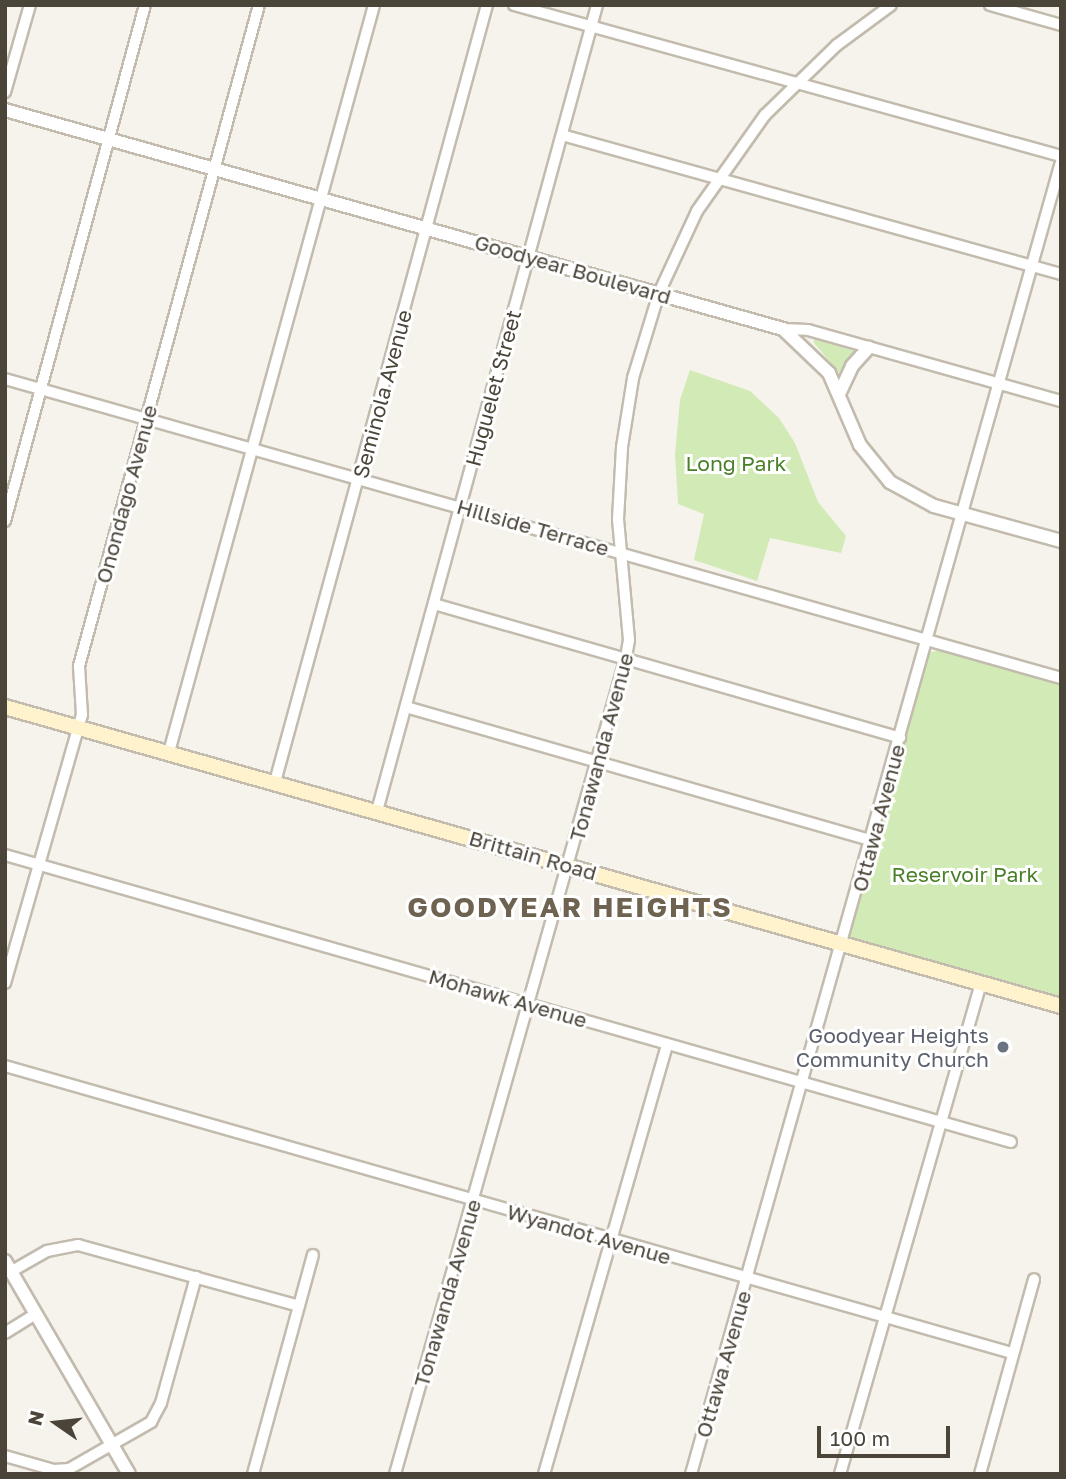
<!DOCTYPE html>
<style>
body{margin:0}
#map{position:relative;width:1066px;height:1479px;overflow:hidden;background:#f6f3ec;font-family:"Golos Text",sans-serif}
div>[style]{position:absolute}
.green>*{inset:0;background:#d2eab5}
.roads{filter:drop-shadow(2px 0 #c2bbae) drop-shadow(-2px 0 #c2bbae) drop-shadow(0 2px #c2bbae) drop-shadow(0 -2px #c2bbae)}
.minor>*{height:10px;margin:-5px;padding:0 5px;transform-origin:5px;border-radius:5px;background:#fff}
.tertiary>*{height:12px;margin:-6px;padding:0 6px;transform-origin:6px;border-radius:6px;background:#fff}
.secondary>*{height:14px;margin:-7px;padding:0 7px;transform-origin:7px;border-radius:7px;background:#fff3cd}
.dots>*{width:19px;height:19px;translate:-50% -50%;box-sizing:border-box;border:4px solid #fff;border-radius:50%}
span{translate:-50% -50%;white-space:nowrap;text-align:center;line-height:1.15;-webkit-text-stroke:6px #fff;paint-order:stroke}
.street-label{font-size:21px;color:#4b4439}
.park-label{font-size:21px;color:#4a7f2a}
.worship-label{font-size:21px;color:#5b616d}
.right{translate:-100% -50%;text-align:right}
.district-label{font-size:28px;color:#6e6250;font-weight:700;letter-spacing:2px}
.frame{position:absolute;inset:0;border:7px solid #4b4439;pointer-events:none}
.north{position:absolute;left:21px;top:1388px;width:70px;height:70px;-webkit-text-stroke:5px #fff;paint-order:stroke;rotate:284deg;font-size:19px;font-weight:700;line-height:28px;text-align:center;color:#4b4439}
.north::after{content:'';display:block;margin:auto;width:24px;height:32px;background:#4b4439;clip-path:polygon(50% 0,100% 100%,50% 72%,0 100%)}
.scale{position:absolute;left:817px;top:1426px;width:133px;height:32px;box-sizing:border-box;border:4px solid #4b4439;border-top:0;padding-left:9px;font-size:21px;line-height:24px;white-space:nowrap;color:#4b4439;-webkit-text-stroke:5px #fff;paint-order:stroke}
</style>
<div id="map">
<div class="green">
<div style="clip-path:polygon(814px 339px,858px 352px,842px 376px,814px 343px)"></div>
<div style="clip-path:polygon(690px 370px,750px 391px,779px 418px,795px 443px,818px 502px,846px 536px,841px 553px,770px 538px,757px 581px,694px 560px,704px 514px,678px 504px,675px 454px,680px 400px)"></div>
<div style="clip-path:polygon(939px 650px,1061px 685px,1061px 1001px,848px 937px,928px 653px)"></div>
</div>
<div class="roads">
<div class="minor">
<div style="left:514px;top:5px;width:567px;rotate:15.43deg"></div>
<div style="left:990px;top:5px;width:74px;rotate:15.7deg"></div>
<div style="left:5px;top:92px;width:91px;rotate:-74deg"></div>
<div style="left:562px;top:135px;width:518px;rotate:15.57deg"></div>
<div style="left:783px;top:329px;width:25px;rotate:2deg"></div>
<div style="left:808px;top:330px;width:263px;rotate:15.7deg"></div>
<div style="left:5px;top:379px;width:1098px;rotate:15.81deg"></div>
<div style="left:5px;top:521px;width:535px;rotate:-74.82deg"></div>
<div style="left:434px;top:604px;width:485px;rotate:16deg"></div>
<div style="left:406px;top:707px;width:484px;rotate:16deg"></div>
<div style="left:169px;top:752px;width:775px;rotate:-74.65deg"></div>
<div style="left:275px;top:782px;width:805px;rotate:-74.74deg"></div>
<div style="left:377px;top:811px;width:835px;rotate:-74.73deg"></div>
<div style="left:5px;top:855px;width:1046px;rotate:15.92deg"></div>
<div style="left:5px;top:983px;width:279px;rotate:-74deg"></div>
<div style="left:82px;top:715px;width:49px;rotate:-93.5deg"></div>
<div style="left:79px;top:666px;width:685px;rotate:-74.77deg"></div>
<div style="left:5px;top:1066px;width:1047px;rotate:15.91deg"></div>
<div style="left:12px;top:1271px;width:40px;rotate:-29.7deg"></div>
<div style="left:47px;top:1251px;width:32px;rotate:-11deg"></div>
<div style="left:78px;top:1245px;width:229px;rotate:15.4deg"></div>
<div style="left:5px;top:1333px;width:36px;rotate:-32deg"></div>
<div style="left:5px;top:1456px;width:51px;rotate:15.9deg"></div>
<div style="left:54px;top:1470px;width:15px;rotate:-4deg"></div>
<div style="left:69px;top:1469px;width:95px;rotate:-29.8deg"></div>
<div style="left:151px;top:1422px;width:21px;rotate:-62deg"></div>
<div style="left:161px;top:1403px;width:131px;rotate:-74.5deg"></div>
<div style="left:253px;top:1474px;width:227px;rotate:-74.7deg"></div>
<div style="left:395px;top:1474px;width:849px;rotate:-74.21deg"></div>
<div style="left:626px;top:657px;width:17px;rotate:-80deg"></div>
<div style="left:629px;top:640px;width:121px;rotate:-95.2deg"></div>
<div style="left:618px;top:519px;width:72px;rotate:-86.8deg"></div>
<div style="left:622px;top:447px;width:70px;rotate:-80.9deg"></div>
<div style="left:633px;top:378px;width:89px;rotate:-73deg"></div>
<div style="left:659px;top:293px;width:90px;rotate:-65.1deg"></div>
<div style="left:697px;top:211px;width:118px;rotate:-54.7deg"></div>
<div style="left:765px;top:115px;width:100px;rotate:-44.2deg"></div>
<div style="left:837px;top:45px;width:67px;rotate:-36.5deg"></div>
<div style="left:544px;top:1474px;width:446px;rotate:-74deg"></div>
<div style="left:691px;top:1474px;width:1363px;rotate:-74.25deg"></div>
<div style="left:840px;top:1474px;width:511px;rotate:-73.98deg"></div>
<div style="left:980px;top:1474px;width:202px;rotate:-74.5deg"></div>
</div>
<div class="tertiary">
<div style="left:5px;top:110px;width:808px;rotate:15.72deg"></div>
<div style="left:783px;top:329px;width:64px;rotate:43.7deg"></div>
<div style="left:829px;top:373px;width:78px;rotate:66.7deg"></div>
<div style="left:860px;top:445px;width:48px;rotate:51deg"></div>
<div style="left:890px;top:482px;width:50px;rotate:28.6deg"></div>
<div style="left:934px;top:506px;width:132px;rotate:15.4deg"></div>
<div style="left:840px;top:392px;width:29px;rotate:-65deg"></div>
<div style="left:852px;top:366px;width:25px;rotate:-48deg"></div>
<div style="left:5px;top:1261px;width:246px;rotate:59.8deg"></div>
</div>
<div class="secondary">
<div style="left:5px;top:707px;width:1098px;rotate:15.81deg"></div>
</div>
</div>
<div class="dots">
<div style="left:1003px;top:1047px;background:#6b7280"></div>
</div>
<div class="street-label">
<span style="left:573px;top:269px;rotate:16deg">Goodyear Boulevard</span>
<span style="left:493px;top:388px;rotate:-75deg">Huguelet Street</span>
<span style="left:382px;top:394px;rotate:-75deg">Seminola Avenue</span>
<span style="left:126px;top:494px;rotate:-75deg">Onondago Avenue</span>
<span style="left:533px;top:527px;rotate:16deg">Hillside Terrace</span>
<span style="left:601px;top:747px;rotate:-75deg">Tonawanda Avenue</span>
<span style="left:878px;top:818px;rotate:-75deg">Ottawa Avenue</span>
<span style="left:533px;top:855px;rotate:16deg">Brittain Road</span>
<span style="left:508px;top:998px;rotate:16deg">Mohawk Avenue</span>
<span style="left:589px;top:1234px;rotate:16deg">Wyandot Avenue</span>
<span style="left:447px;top:1293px;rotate:-74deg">Tonawanda Avenue</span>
<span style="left:723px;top:1364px;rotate:-74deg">Ottawa Avenue</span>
</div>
<div class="park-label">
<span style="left:736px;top:463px">Long Park</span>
<span style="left:965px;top:874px">Reservoir Park</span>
</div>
<div class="worship-label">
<span class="right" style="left:989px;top:1047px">Goodyear Heights<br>Community Church</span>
</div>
<div class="district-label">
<span style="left:570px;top:907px">GOODYEAR HEIGHTS</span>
</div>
<div class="frame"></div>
<div class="north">N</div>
<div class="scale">100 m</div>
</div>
